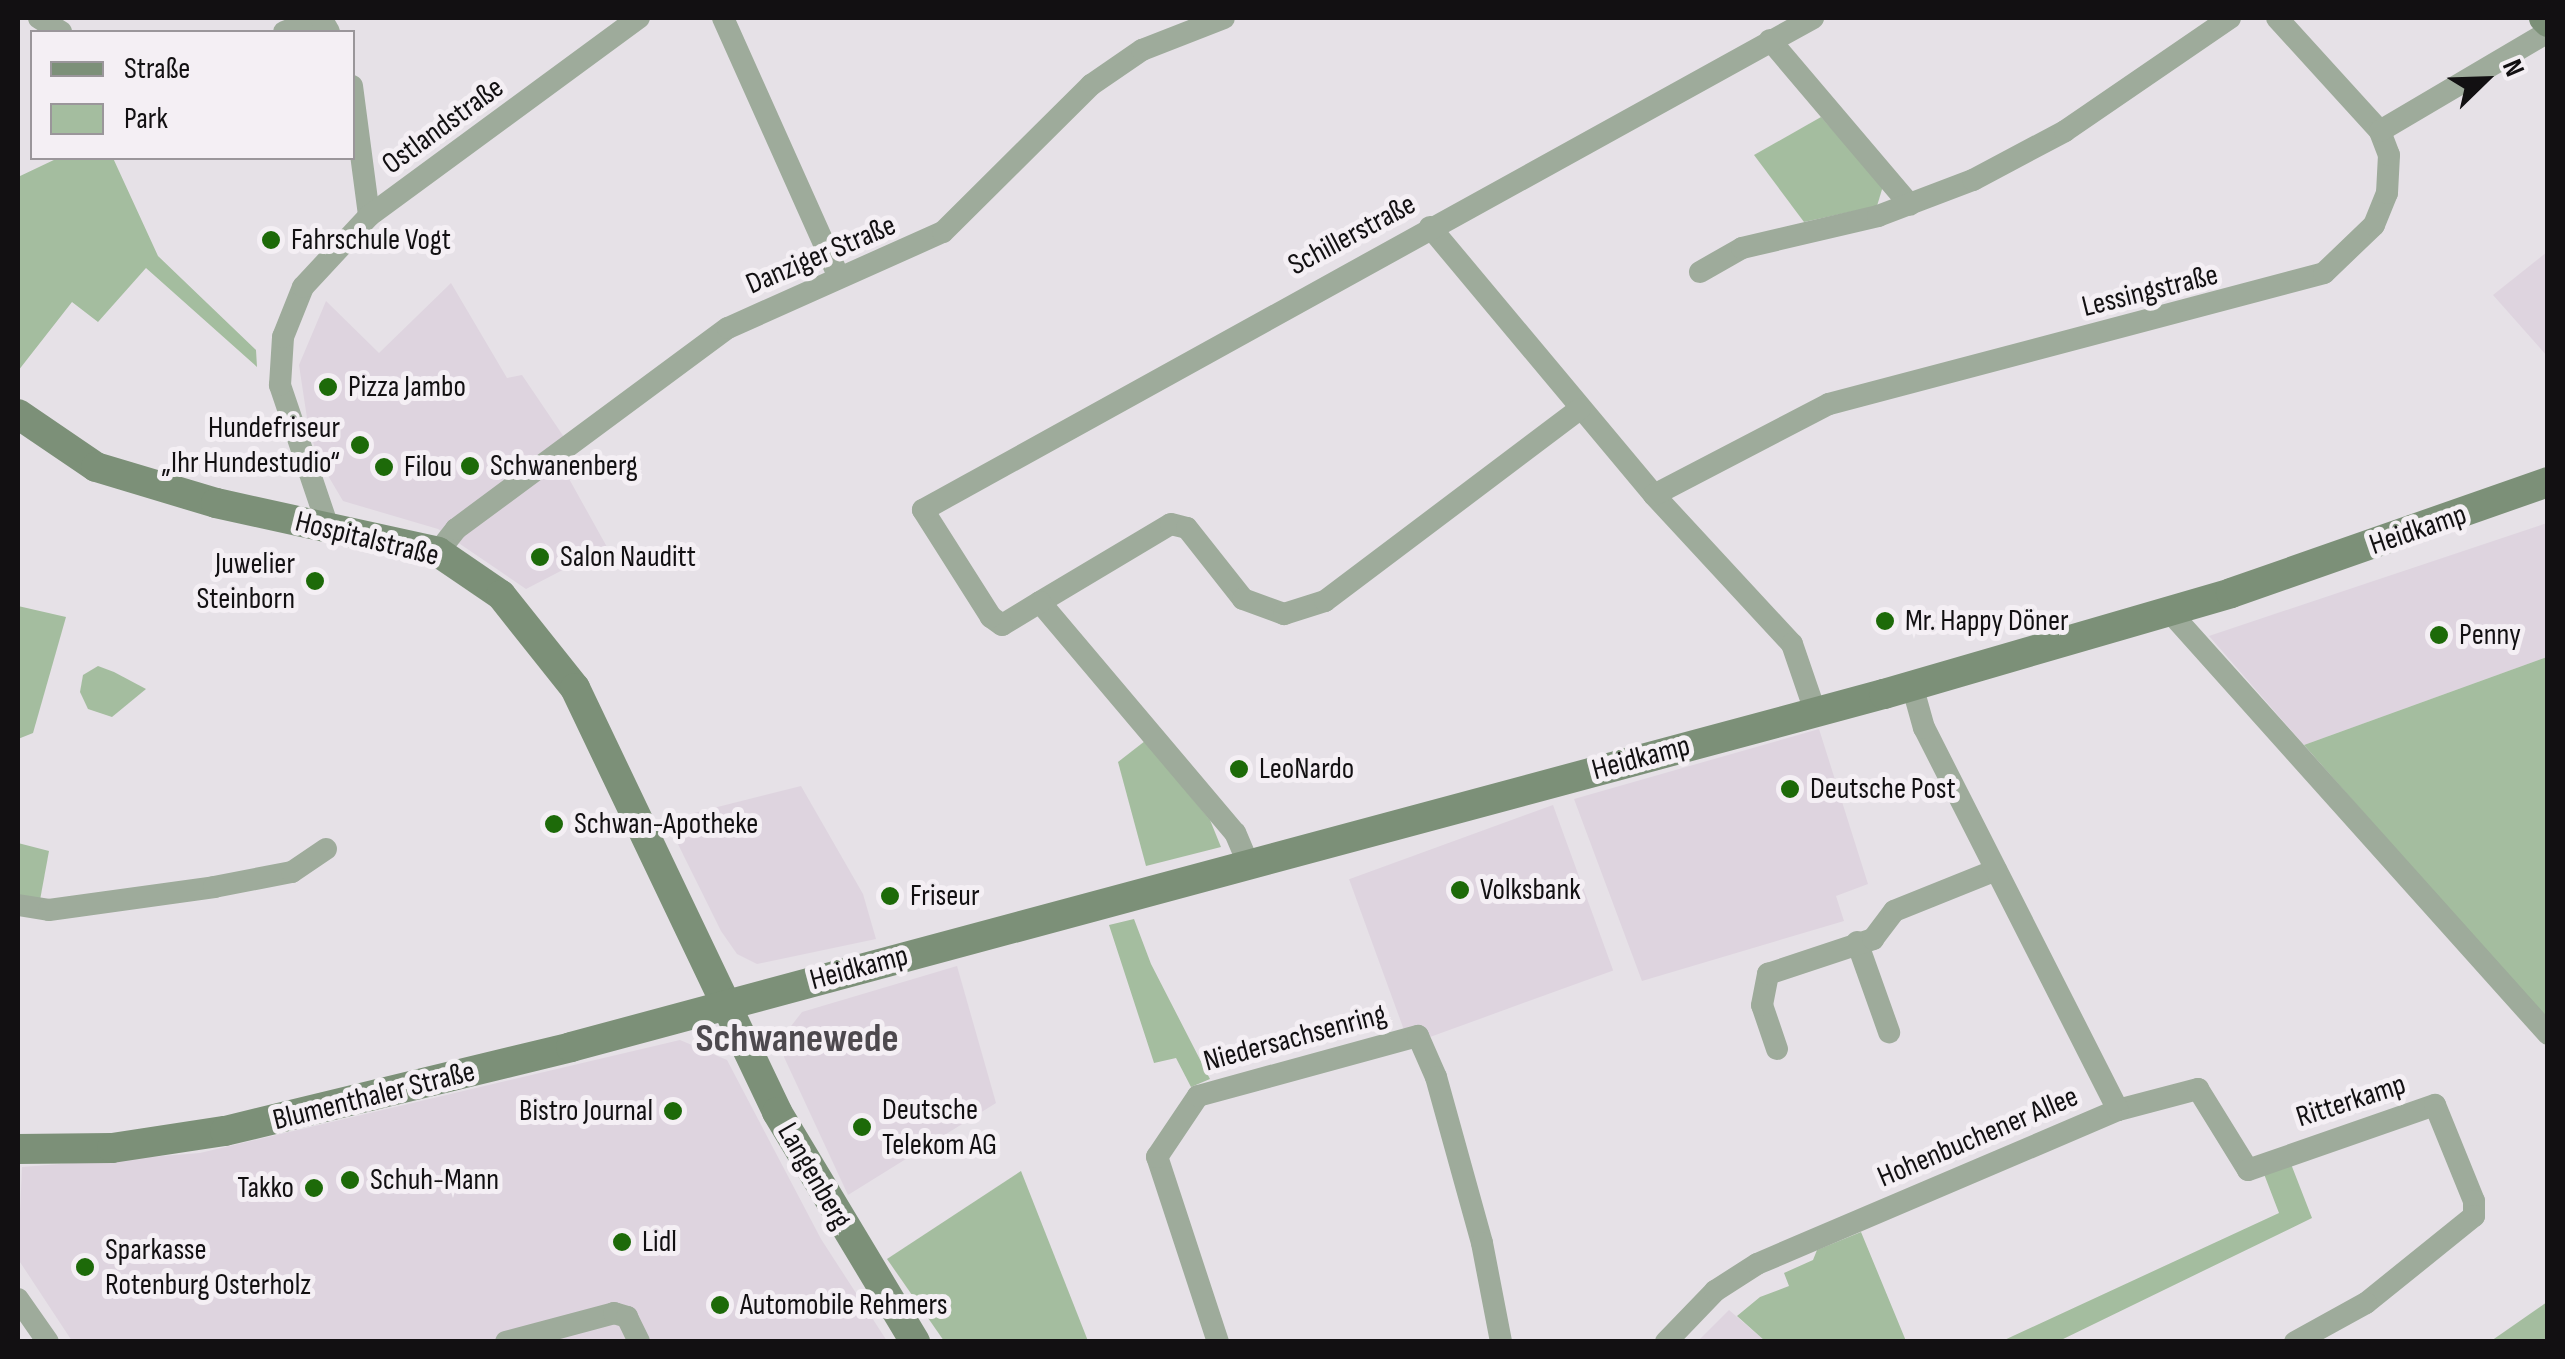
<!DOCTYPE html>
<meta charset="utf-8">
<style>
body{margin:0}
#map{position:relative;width:2565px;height:1359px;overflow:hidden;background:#e6e1e7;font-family:"Sofia Sans Condensed",sans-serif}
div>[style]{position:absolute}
.built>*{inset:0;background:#ded4df;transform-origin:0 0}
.green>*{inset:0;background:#a4bd9f}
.street>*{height:22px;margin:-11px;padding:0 11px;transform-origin:11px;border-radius:11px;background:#9eab9b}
.secondary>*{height:30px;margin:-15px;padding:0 15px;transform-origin:15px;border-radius:15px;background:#7c9078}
.dots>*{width:28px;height:28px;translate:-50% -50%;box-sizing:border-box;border:5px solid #f4eff4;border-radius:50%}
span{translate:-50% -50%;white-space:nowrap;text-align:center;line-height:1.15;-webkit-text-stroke:10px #f4eff4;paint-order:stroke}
.street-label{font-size:30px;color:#121012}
.poi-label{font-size:30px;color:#121012}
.left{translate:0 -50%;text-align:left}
.right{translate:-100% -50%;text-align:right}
.district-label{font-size:40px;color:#4d494e;font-weight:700}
.frame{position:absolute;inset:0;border:20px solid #121012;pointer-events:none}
.legend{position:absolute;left:30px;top:30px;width:325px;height:130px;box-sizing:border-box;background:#f4eff4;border:2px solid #9a969a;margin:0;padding:12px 18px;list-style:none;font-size:30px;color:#121012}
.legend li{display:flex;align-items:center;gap:20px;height:50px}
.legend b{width:50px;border:2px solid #9a969a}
.north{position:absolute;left:2435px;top:30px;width:100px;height:100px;-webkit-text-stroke:8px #f4eff4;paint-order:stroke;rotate:67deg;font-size:28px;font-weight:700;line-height:40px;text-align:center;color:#121012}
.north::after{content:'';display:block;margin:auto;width:35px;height:45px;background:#121012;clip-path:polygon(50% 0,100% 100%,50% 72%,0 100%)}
</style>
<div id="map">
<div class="built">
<div style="clip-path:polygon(2547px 252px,2547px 356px,2493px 295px)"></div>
<div style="clip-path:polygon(451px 283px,507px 378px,522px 375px,566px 440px,553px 450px,607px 547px,526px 589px,438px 529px,343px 501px,317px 457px,307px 418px,299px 365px,326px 301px,379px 353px)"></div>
<div style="clip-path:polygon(2547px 523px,2547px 657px,2304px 745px,2209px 636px)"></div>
<div style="clip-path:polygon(1819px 729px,1868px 884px,1836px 896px,1844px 921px,1642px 981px,1574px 799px)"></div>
<div style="clip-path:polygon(801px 786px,863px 894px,876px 939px,757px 964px,737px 954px,721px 931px,666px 820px)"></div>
<div style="left:1553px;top:805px;width:176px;height:217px;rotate:70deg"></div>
<div style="clip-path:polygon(957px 966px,996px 1103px,848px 1195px,784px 1057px,788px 1030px,802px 1012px)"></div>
<div style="clip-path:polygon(680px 1040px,727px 1060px,821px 1239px,887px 1341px,72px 1341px,18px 1259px,22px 1167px,200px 1153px)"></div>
<div style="clip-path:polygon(1729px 1310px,1765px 1341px,1697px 1342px)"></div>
</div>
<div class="green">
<div style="clip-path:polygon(1821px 117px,1883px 186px,1877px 206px,1804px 222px,1754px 155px)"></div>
<div style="clip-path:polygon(58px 158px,113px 158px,158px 256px,256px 350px,257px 367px,146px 268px,98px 322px,72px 302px,18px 371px,18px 177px)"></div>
<div style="clip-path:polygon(18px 606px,66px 617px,33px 733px,18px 739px)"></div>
<div style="clip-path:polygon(2547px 657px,2547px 1021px,2304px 745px)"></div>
<div style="clip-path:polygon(98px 666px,114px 672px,146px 689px,112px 717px,88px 709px,80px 692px,83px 675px)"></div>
<div style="clip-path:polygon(1145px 741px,1210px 820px,1221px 847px,1146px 866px,1118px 762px)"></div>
<div style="clip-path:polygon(18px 843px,49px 851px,40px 900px,18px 897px)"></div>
<div style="clip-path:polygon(1134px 919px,1151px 964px,1210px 1079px,1191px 1087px,1176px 1058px,1154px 1063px,1109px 925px)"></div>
<div style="clip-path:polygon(2291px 1164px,2312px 1218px,2059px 1341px,2000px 1342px,2279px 1213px,2264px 1174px)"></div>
<div style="clip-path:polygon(1021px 1171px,1088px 1341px,944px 1341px,887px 1259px)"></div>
<div style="clip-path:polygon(1861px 1232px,1906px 1341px,1765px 1341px,1737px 1316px,1760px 1297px,1789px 1286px,1784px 1273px,1813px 1260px,1817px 1250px)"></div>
<div style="clip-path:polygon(2547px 1302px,2547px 1341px,2491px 1341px)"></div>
</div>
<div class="street">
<div style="left:39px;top:18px;width:26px;rotate:32deg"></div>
<div style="left:723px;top:18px;width:282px;rotate:65.9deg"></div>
<div style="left:2277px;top:18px;width:153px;rotate:47.7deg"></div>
<div style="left:284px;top:32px;width:40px;rotate:-21deg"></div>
<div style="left:321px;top:18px;width:16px;rotate:60deg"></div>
<div style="left:1770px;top:40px;width:216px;rotate:49.7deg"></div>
<div style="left:352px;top:86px;width:131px;rotate:82.5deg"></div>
<div style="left:1430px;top:227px;width:349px;rotate:50.1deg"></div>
<div style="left:1654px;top:495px;width:203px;rotate:47.2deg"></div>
<div style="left:1792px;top:644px;width:71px;rotate:71.1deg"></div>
<div style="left:1700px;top:272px;width:48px;rotate:-29.7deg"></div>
<div style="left:1742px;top:248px;width:140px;rotate:-13.2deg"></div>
<div style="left:1878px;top:216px;width:102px;rotate:-20.8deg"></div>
<div style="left:1973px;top:180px;width:104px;rotate:-28deg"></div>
<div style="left:2065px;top:131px;width:200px;rotate:-34.4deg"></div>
<div style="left:1654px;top:495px;width:197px;rotate:-27.5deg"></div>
<div style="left:1829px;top:404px;width:512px;rotate:-14.82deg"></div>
<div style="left:2324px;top:273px;width:69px;rotate:-43.8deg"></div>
<div style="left:2374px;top:225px;width:35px;rotate:-68deg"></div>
<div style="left:2387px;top:193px;width:38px;rotate:-87deg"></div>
<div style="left:2389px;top:155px;width:26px;rotate:-111deg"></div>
<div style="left:2380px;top:131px;width:195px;rotate:-30.5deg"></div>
<div style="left:328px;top:527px;width:150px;rotate:-108.7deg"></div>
<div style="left:280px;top:385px;width:48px;rotate:-86.4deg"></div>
<div style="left:283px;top:337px;width:54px;rotate:-68.2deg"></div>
<div style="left:303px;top:287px;width:97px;rotate:-47.1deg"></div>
<div style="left:369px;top:216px;width:335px;rotate:-36.3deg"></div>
<div style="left:438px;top:552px;width:29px;rotate:-52deg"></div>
<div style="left:456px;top:529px;width:338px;rotate:-36.5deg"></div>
<div style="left:728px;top:328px;width:235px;rotate:-24.1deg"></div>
<div style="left:943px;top:232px;width:209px;rotate:-44.8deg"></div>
<div style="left:1091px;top:85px;width:62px;rotate:-34.5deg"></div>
<div style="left:1142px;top:50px;width:88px;rotate:-21.3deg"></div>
<div style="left:1040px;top:602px;width:152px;rotate:-30.8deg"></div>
<div style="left:1171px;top:524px;width:16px;rotate:14deg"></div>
<div style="left:1187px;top:528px;width:90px;rotate:51.7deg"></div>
<div style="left:1243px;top:599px;width:44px;rotate:20.1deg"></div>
<div style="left:1284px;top:614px;width:43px;rotate:-17.6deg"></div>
<div style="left:1325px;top:601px;width:319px;rotate:-37deg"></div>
<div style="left:2169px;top:611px;width:568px;rotate:48.14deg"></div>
<div style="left:1248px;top:863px;width:33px;rotate:-113deg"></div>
<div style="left:1235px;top:833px;width:302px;rotate:-130.2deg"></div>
<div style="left:1040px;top:602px;width:44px;rotate:148.8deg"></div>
<div style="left:1002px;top:625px;width:14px;rotate:-144deg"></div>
<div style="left:991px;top:617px;width:127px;rotate:-122.4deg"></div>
<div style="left:923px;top:510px;width:1017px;rotate:-28.93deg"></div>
<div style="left:18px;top:905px;width:31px;rotate:9deg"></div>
<div style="left:49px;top:910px;width:167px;rotate:-7.9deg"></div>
<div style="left:214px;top:887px;width:79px;rotate:-10.9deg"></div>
<div style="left:292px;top:872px;width:41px;rotate:-34.1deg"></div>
<div style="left:1857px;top:942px;width:96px;rotate:70.4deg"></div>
<div style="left:1777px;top:1049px;width:46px;rotate:-108.8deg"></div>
<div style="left:1762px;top:1005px;width:32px;rotate:-79deg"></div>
<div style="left:1768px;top:974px;width:111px;rotate:-18.4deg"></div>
<div style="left:1873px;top:939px;width:35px;rotate:-53deg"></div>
<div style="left:1894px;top:911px;width:110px;rotate:-21.9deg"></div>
<div style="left:2118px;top:1110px;width:83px;rotate:-14.7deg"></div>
<div style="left:2198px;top:1089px;width:95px;rotate:58.3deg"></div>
<div style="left:2248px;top:1170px;width:198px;rotate:-19.2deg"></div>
<div style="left:2435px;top:1105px;width:104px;rotate:67.9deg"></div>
<div style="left:2474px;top:1201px;width:15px;rotate:90deg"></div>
<div style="left:2474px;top:1216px;width:139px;rotate:141.1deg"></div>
<div style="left:2366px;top:1303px;width:81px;rotate:151.2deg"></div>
<div style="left:18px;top:1299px;width:52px;rotate:55.1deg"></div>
<div style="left:506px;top:1342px;width:112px;rotate:-15deg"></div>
<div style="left:614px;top:1313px;width:14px;rotate:17deg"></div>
<div style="left:627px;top:1317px;width:28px;rotate:64deg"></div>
<div style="left:1218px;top:1342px;width:195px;rotate:-108.2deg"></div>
<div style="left:1157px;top:1157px;width:73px;rotate:-56.1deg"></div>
<div style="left:1198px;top:1096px;width:228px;rotate:-15.3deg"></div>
<div style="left:1418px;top:1036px;width:45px;rotate:66.3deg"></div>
<div style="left:1436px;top:1077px;width:172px;rotate:74.5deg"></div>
<div style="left:1482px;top:1243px;width:101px;rotate:79.1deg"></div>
<div style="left:1666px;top:1342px;width:71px;rotate:-46.1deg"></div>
<div style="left:1715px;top:1291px;width:50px;rotate:-32.7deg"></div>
<div style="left:1757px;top:1264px;width:392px;rotate:-23.1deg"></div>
<div style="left:2118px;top:1110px;width:428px;rotate:-116.9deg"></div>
<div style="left:1924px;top:728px;width:45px;rotate:-105.6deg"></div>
</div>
<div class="secondary">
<div style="left:2544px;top:18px;width:6px;rotate:45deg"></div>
<div style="left:18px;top:414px;width:94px;rotate:34.2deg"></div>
<div style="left:96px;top:467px;width:125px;rotate:16.7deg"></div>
<div style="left:216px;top:503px;width:227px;rotate:12.4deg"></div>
<div style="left:438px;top:552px;width:76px;rotate:34.3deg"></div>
<div style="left:501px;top:595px;width:119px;rotate:51.5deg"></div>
<div style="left:575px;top:688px;width:470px;rotate:64.5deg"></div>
<div style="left:777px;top:1112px;width:268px;rotate:59deg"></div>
<div style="left:18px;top:1149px;width:94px;rotate:-0.6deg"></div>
<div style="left:112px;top:1148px;width:114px;rotate:-8.6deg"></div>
<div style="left:225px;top:1131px;width:356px;rotate:-13.6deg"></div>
<div style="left:571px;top:1047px;width:1360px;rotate:-15.05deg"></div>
<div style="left:1884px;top:694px;width:361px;rotate:-16.2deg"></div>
<div style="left:2231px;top:593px;width:336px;rotate:-19.3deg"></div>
</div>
<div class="dots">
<div style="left:271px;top:240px;background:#1d6a09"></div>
<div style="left:328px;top:387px;background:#1d6a09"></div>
<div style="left:360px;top:445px;background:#1d6a09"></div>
<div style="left:470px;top:466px;background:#1d6a09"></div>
<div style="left:384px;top:467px;background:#1d6a09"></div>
<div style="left:540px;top:557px;background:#1d6a09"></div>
<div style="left:315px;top:581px;background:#1d6a09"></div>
<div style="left:1885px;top:621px;background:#1d6a09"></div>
<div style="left:2439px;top:635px;background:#1d6a09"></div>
<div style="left:1239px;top:769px;background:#1d6a09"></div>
<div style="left:1790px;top:789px;background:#1d6a09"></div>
<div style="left:554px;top:824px;background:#1d6a09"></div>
<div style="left:1460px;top:890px;background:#1d6a09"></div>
<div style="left:890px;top:896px;background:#1d6a09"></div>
<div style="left:673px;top:1111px;background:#1d6a09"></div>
<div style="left:862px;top:1127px;background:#1d6a09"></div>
<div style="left:350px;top:1180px;background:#1d6a09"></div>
<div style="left:314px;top:1188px;background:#1d6a09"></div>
<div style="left:622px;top:1242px;background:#1d6a09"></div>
<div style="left:85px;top:1267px;background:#1d6a09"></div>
<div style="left:720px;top:1305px;background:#1d6a09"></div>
</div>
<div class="street-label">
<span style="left:443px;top:126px;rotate:-36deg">Ostlandstraße</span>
<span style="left:1352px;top:235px;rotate:-28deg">Schillerstraße</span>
<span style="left:821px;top:255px;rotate:-23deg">Danziger Straße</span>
<span style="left:2150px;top:291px;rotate:-14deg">Lessingstraße</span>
<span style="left:2418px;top:530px;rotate:-19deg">Heidkamp</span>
<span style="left:367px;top:539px;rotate:14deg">Hospitalstraße</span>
<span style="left:1641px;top:758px;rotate:-15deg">Heidkamp</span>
<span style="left:859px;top:968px;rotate:-15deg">Heidkamp</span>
<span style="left:1295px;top:1038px;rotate:-15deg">Niedersachsenring</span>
<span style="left:374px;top:1096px;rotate:-14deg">Blumenthaler Straße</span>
<span style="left:2351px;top:1101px;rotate:-18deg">Ritterkamp</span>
<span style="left:1978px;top:1137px;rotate:-23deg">Hohenbuchener Allee</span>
<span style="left:814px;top:1176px;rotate:60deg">Langenberg</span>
</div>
<div class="poi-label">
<span class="left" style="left:291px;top:240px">Fahrschule Vogt</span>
<span class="left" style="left:348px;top:387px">Pizza Jambo</span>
<span class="right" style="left:340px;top:445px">Hundefriseur<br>„Ihr Hundestudio“</span>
<span class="left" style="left:490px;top:466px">Schwanenberg</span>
<span class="left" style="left:404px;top:467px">Filou</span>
<span class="left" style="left:560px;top:557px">Salon Nauditt</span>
<span class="right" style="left:295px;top:581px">Juwelier<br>Steinborn</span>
<span class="left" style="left:1905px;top:621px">Mr. Happy Döner</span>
<span class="left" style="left:2459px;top:635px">Penny</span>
<span class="left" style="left:1259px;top:769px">LeoNardo</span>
<span class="left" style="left:1810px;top:789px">Deutsche Post</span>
<span class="left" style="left:574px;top:824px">Schwan-Apotheke</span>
<span class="left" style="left:1480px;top:890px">Volksbank</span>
<span class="left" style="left:910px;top:896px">Friseur</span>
<span class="left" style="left:882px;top:1127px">Deutsche<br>Telekom AG</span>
<span class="right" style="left:653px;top:1111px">Bistro Journal</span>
<span class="left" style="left:370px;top:1180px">Schuh-Mann</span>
<span class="right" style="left:294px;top:1188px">Takko</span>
<span class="left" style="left:642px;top:1242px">Lidl</span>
<span class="left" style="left:105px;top:1267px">Sparkasse<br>Rotenburg Osterholz</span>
<span class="left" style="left:740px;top:1305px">Automobile Rehmers</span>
</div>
<div class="district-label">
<span style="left:797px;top:1039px">Schwanewede</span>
</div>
<div class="frame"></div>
<ul class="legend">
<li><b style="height:12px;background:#7c9078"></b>Straße</li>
<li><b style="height:28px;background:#a4bd9f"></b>Park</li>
</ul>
<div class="north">N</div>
</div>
